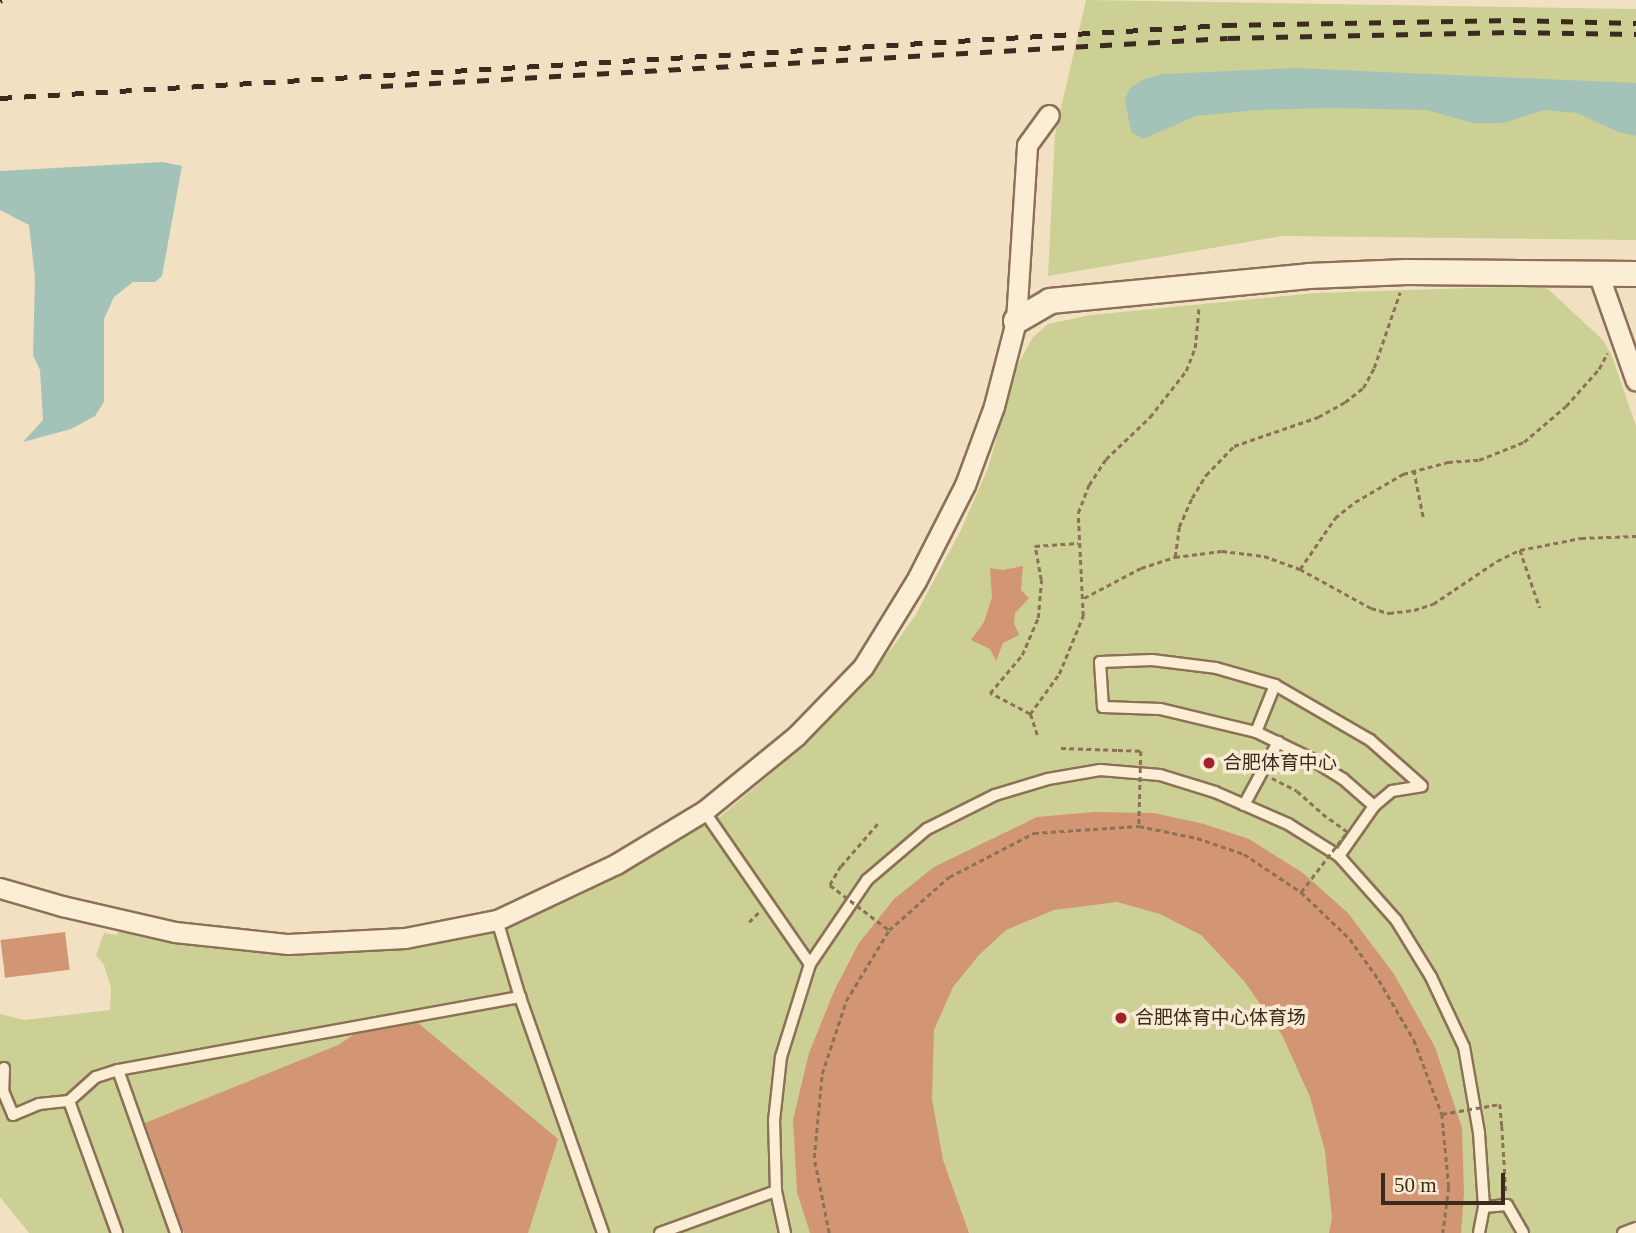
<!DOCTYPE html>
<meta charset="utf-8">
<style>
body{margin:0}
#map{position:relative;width:1636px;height:1233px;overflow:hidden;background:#f1e0c1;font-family:"Times New Roman","Noto Sans SC",serif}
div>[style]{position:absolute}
.green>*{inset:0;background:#cdd094}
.water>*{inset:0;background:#a4c3b8}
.building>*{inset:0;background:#d29674;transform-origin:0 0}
.path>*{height:2.5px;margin-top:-1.25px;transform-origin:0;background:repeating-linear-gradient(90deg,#8c7157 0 5px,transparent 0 8.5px)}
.roads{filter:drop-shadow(2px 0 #8c7157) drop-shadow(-2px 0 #8c7157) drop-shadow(0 2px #8c7157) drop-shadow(0 -2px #8c7157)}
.service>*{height:10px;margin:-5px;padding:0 5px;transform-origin:5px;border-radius:5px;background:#fbeed5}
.minor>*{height:19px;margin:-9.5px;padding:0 9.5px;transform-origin:9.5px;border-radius:9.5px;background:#fbeed5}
.tertiary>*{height:24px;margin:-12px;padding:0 12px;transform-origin:12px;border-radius:12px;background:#fbeed5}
.rail>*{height:5px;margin-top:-2.5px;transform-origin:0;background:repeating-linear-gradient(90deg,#3b2a1d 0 12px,transparent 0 24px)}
.path-bridge>*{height:2.5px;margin-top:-1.25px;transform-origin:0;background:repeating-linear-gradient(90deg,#8c7157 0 5px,transparent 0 8.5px)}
.dots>*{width:19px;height:19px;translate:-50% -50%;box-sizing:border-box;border:4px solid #f8ebd2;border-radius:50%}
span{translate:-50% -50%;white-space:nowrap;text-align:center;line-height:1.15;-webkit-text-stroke:7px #f8ebd2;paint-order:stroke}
.poi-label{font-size:19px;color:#3b2a1d}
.left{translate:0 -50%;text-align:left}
.scale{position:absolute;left:1381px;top:1173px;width:124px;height:32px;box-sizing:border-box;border:4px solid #3b2a1d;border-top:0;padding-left:9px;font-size:21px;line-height:24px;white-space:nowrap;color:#3b2a1d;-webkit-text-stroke:5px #f8ebd2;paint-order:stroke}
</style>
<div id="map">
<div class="green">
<div style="clip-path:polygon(1086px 0,1636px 9px,1636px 240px,1283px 236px,1048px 276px,1055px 134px)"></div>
<div style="clip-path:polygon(1535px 286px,1548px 289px,1603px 340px,1612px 356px,1636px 426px,1636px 1233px,29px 1233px,0 1197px,0 1014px,24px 1020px,110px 1010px,111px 988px,104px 965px,96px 955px,104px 933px,116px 935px,121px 929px,280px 948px,526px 917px,581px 895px,721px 816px,807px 743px,892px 648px,915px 616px,961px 530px,988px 468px,1016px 368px,1033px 337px,1048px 324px,1091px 315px,1316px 293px)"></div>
</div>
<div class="water">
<div style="clip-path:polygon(1295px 68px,1636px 83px,1636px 136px,1618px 132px,1577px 113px,1545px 110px,1503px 123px,1473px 123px,1426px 110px,1331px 108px,1257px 110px,1196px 116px,1143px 139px,1131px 132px,1125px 99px,1130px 88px,1144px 79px,1163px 74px)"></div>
<div style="clip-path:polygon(163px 162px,182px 166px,162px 276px,155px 282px,133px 282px,114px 297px,104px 319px,104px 402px,95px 416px,71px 429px,23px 442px,43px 420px,40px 370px,33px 355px,35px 277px,29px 225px,0 210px,0 171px)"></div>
</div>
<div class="building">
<div style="clip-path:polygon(1023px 566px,1021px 590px,1029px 598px,1015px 613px,1014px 623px,1019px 635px,1003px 643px,996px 661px,990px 649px,971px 640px,984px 622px,992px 597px,990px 568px,1003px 570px)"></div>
<div style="clip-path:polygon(1094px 812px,1154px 813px,1204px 824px,1249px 839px,1303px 873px,1348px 913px,1394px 974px,1435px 1047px,1462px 1128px,1464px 1193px,1461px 1233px,1329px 1233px,1332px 1218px,1325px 1151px,1310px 1097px,1282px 1035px,1244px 981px,1201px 935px,1160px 914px,1117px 902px,1054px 910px,1006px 930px,979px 955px,953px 987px,934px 1030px,932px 1099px,943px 1160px,969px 1233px,810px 1233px,797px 1192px,793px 1120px,809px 1053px,835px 989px,859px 943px,894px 899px,934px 867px,1037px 817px)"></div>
<div style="left:65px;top:932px;width:38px;height:65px;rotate:83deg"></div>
<div style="clip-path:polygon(418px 1023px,558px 1139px,528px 1233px,184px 1233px,145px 1123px,338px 1045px,355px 1034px)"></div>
</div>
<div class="path">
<div style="left:1414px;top:470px;width:51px;rotate:78.7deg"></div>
<div style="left:1520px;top:550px;width:61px;rotate:71deg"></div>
<div style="left:1175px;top:557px;width:30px;rotate:-82deg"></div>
<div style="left:1179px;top:527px;width:32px;rotate:-66deg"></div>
<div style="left:1192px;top:498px;width:27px;rotate:-59deg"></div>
<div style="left:1206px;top:475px;width:40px;rotate:-46deg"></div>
<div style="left:1234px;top:446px;width:89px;rotate:-19deg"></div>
<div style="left:1318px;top:417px;width:31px;rotate:-29deg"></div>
<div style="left:1345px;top:402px;width:23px;rotate:-38deg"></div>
<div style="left:1363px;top:388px;width:23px;rotate:-61deg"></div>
<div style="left:1374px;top:368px;width:80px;rotate:-71.1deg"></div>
<div style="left:1300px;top:569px;width:62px;rotate:-55.5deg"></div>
<div style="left:1335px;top:518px;width:26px;rotate:-39deg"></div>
<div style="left:1355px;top:502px;width:56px;rotate:-30.3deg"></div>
<div style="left:1403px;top:474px;width:47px;rotate:-14.9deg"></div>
<div style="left:1448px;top:462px;width:31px;rotate:-4deg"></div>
<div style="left:1479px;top:460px;width:48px;rotate:-21.8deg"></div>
<div style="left:1524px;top:442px;width:55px;rotate:-40.6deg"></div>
<div style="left:1566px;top:406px;width:50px;rotate:-48.3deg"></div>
<div style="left:1599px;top:369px;width:18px;rotate:-63deg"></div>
<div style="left:1084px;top:598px;width:64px;rotate:-27.8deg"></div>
<div style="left:1141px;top:568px;width:36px;rotate:-18deg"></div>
<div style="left:1175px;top:557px;width:47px;rotate:-7.3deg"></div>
<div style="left:1222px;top:551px;width:42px;rotate:6.8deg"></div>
<div style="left:1264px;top:556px;width:38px;rotate:20deg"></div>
<div style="left:1300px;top:569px;width:81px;rotate:28.8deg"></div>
<div style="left:1371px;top:608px;width:19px;rotate:16deg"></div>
<div style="left:1389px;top:613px;width:25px;rotate:-7deg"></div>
<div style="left:1414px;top:610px;width:20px;rotate:-18deg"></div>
<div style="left:1433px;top:604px;width:77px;rotate:-33.9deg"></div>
<div style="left:1497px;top:561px;width:25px;rotate:-26deg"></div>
<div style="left:1520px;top:550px;width:62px;rotate:-11.1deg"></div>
<div style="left:1581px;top:538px;width:55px;rotate:-2.1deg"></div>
<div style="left:1030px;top:714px;width:49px;rotate:-54.1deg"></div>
<div style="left:1059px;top:674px;width:63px;rotate:-67.5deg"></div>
<div style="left:1083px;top:616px;width:103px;rotate:-92.8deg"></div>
<div style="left:1078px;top:513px;width:30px;rotate:-69deg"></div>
<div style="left:1089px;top:485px;width:31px;rotate:-57deg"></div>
<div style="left:1106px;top:459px;width:61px;rotate:-43.7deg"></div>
<div style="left:1150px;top:417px;width:58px;rotate:-52deg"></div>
<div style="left:1186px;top:371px;width:25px;rotate:-69deg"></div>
<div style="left:1195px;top:348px;width:42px;rotate:-84.6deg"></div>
<div style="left:1037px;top:735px;width:22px;rotate:-108deg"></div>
<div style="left:1030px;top:714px;width:45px;rotate:-152.3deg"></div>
<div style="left:990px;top:693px;width:50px;rotate:-49.9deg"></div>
<div style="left:1022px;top:655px;width:40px;rotate:-66.6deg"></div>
<div style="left:1038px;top:618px;width:38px;rotate:-85deg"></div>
<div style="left:1041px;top:580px;width:35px;rotate:-100deg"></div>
<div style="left:1035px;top:546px;width:43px;rotate:-4deg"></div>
<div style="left:1061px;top:748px;width:57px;rotate:2deg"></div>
<div style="left:1272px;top:778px;width:28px;rotate:27deg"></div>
<div style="left:1297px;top:791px;width:43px;rotate:41.2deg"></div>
<div style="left:841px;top:866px;width:58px;rotate:-49.2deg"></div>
<div style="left:749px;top:922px;width:14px;rotate:-45deg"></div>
<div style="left:1502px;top:1126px;width:66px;rotate:86.5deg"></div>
<div style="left:829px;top:1233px;width:76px;rotate:-101.3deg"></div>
<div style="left:814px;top:1158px;width:84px;rotate:-84.6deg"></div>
<div style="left:822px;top:1074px;width:77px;rotate:-71.8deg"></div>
<div style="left:846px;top:1001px;width:83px;rotate:-58.8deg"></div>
<div style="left:889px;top:930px;width:80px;rotate:-41.5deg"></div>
<div style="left:949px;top:877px;width:96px;rotate:-27.4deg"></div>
<div style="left:1034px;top:833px;width:105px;rotate:-3.8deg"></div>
<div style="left:1139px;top:826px;width:59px;rotate:11.7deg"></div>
<div style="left:1197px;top:838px;width:50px;rotate:18.8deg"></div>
<div style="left:1244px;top:854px;width:69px;rotate:33.7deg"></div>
<div style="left:1301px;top:892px;width:68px;rotate:43.8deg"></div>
<div style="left:1350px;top:939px;width:50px;rotate:54.7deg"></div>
<div style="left:1379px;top:980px;width:69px;rotate:59.7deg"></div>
<div style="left:1414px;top:1040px;width:79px;rotate:69.3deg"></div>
<div style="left:1442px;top:1114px;width:73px;rotate:84.5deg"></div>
<div style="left:1449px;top:1187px;width:46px;rotate:97.4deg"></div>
</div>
<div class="roads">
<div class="service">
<div style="left:1256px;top:732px;width:51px;rotate:-68deg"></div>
<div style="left:1244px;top:805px;width:72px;rotate:-61.6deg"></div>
<div style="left:1374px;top:806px;width:41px;rotate:-138.9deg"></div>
<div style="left:1343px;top:779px;width:41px;rotate:-147.8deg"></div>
<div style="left:1308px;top:757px;width:58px;rotate:-154.3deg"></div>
<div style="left:1256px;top:732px;width:99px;rotate:-166.5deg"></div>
<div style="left:1160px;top:709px;width:57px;rotate:-178deg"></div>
<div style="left:1103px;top:707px;width:45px;rotate:-93.8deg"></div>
<div style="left:1100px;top:662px;width:52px;rotate:-2.2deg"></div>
<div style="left:1152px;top:660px;width:64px;rotate:7.1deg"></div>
<div style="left:1216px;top:668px;width:61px;rotate:16.1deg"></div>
<div style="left:1275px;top:685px;width:110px;rotate:30.1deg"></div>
<div style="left:1370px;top:740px;width:69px;rotate:41.5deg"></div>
<div style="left:704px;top:811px;width:186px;rotate:55.3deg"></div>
<div style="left:1339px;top:856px;width:61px;rotate:-55deg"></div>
<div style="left:1374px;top:806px;width:23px;rotate:-40deg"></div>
<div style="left:1392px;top:791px;width:30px;rotate:-9deg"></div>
<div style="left:497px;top:920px;width:80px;rotate:73.4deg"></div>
<div style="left:520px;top:997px;width:250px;rotate:70.6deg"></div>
<div style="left:4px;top:1068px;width:23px;rotate:92deg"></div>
<div style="left:3px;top:1091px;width:26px;rotate:67deg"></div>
<div style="left:13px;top:1115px;width:28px;rotate:-23deg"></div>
<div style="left:39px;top:1104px;width:30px;rotate:-6deg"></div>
<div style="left:69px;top:1101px;width:36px;rotate:-42deg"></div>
<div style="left:96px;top:1077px;width:23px;rotate:-18deg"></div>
<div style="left:118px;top:1070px;width:409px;rotate:-10.3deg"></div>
<div style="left:118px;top:1070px;width:173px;rotate:70.4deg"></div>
<div style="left:69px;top:1101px;width:140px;rotate:70deg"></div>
<div style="left:1484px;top:1207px;width:23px;rotate:-5deg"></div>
<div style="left:1507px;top:1205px;width:32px;rotate:60deg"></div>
<div style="left:660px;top:1233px;width:123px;rotate:-19.9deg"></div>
<div style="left:785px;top:1233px;width:43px;rotate:-102.1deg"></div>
<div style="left:776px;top:1191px;width:70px;rotate:-91.6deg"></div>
<div style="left:774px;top:1121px;width:64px;rotate:-83.8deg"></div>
<div style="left:781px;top:1057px;width:97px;rotate:-72.7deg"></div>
<div style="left:810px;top:964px;width:102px;rotate:-55.8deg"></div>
<div style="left:867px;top:880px;width:79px;rotate:-40.4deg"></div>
<div style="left:927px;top:829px;width:76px;rotate:-26.6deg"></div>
<div style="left:995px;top:795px;width:55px;rotate:-16.8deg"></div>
<div style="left:1048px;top:779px;width:53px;rotate:-9.8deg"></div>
<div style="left:1100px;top:770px;width:60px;rotate:4.8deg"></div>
<div style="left:1160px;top:775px;width:58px;rotate:17.2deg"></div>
<div style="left:1215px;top:792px;width:80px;rotate:23.7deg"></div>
<div style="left:1288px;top:824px;width:60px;rotate:32.1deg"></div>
<div style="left:1339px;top:856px;width:86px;rotate:48.3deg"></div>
<div style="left:1396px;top:920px;width:67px;rotate:58.4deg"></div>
<div style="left:1431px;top:977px;width:77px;rotate:64.8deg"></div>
<div style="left:1464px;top:1047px;width:87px;rotate:80.1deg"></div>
<div style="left:1479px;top:1133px;width:74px;rotate:86.1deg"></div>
<div style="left:1484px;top:1207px;width:26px;rotate:101deg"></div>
<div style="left:1623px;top:1233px;width:14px;rotate:-21deg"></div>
</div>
<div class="minor">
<div style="left:1598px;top:273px;width:114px;rotate:70.6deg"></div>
<div style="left:0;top:888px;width:65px;rotate:16.2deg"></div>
<div style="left:62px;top:906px;width:116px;rotate:13deg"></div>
<div style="left:175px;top:932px;width:114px;rotate:6.1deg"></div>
<div style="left:288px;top:944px;width:117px;rotate:-2.9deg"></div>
<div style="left:405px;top:938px;width:94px;rotate:-11.1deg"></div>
<div style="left:497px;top:920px;width:132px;rotate:-25.2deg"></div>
<div style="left:616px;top:864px;width:103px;rotate:-31.1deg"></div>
<div style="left:704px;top:811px;width:119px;rotate:-39.2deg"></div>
<div style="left:796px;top:736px;width:96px;rotate:-45.8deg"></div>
<div style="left:863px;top:667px;width:101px;rotate:-58.4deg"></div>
<div style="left:916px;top:581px;width:108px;rotate:-63deg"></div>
<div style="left:965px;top:485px;width:84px;rotate:-69.8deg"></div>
<div style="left:994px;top:406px;width:88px;rotate:-75.5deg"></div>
<div style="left:1016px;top:321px;width:176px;rotate:-86.4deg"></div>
<div style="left:1027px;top:145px;width:37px;rotate:-54deg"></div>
</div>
<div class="tertiary">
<div style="left:1016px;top:321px;width:39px;rotate:-30deg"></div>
<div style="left:1050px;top:301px;width:260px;rotate:-5.5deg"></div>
<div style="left:1309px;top:276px;width:98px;rotate:-2.3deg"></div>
<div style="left:1407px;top:272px;width:229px;rotate:0.5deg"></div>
</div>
</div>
<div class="rail">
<div style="left:0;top:1px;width:2px;rotate:-27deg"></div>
<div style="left:381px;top:86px;width:848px;rotate:-3.24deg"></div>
<div style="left:1228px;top:38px;width:286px;rotate:-1.2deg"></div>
<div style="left:1514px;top:32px;width:122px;rotate:0.9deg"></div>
<div style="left:0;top:98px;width:1227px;rotate:-3.41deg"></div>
<div style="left:1225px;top:25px;width:288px;rotate:-1deg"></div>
<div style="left:1513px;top:20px;width:123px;rotate:1.4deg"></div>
</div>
<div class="path-bridge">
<div style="left:1118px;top:750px;width:23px;rotate:2deg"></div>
<div style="left:1141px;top:751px;width:75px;rotate:91.5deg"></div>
<div style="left:841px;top:866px;width:22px;rotate:120deg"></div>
<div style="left:830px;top:885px;width:74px;rotate:37.3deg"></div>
<div style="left:1301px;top:892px;width:76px;rotate:-52.5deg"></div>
<div style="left:1347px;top:832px;width:22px;rotate:-144deg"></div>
<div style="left:1442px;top:1114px;width:59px;rotate:-9.8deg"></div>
<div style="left:1500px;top:1104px;width:22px;rotate:85deg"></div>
</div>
<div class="dots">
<div style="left:1209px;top:763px;background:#a0232b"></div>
<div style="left:1121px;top:1018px;background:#a0232b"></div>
</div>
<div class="poi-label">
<span class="left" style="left:1223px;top:763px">合肥体育中心</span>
<span class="left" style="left:1135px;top:1018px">合肥体育中心体育场</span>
</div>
<div class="scale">50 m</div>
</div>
